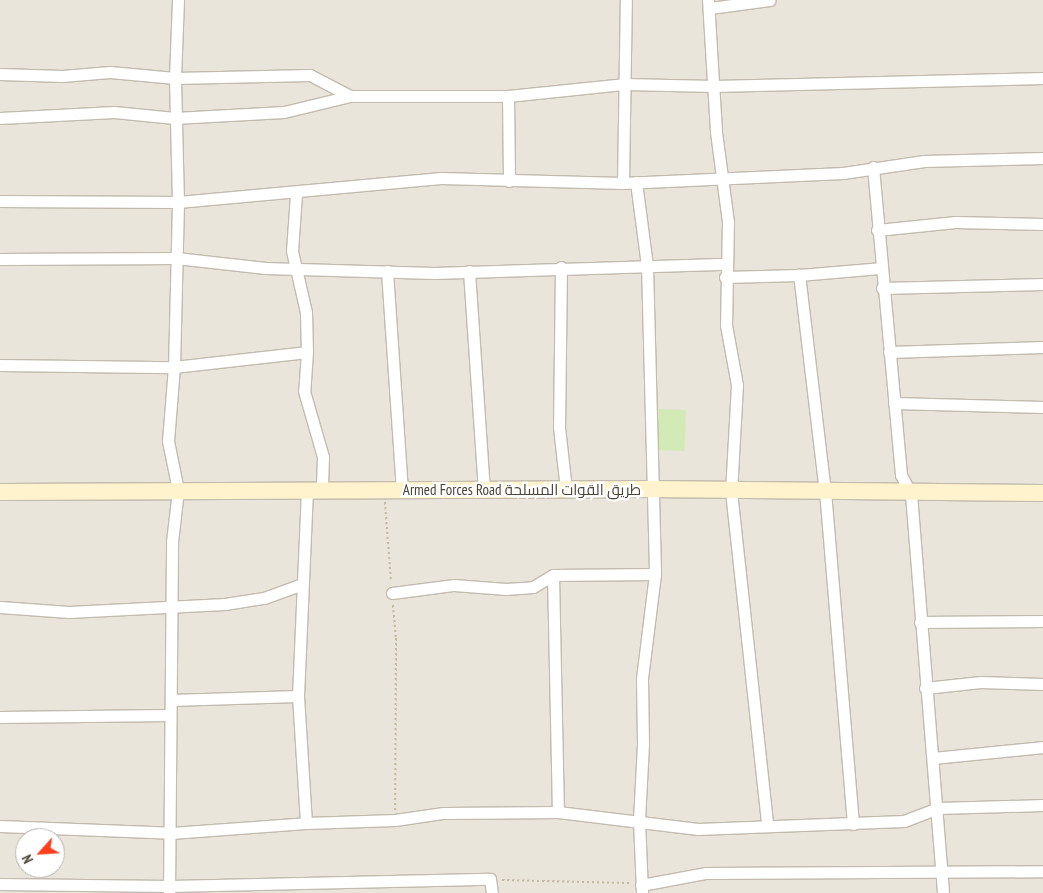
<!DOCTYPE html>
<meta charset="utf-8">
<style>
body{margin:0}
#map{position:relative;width:1043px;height:893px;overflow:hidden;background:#f6f3ec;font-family:"PT Sans Narrow",Cairo,sans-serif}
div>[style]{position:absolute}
.residential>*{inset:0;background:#eae5da}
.green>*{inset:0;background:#d2eab5;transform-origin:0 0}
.path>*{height:2px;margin-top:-1px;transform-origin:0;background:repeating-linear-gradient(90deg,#c4b79f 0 2.5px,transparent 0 5px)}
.roads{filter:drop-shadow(1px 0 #c2bbae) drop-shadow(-1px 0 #c2bbae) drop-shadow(0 1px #c2bbae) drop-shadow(0 -1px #c2bbae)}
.street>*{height:11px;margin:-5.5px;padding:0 5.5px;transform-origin:5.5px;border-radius:5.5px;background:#fff}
.secondary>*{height:16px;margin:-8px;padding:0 8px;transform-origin:8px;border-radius:8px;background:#fff3cd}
span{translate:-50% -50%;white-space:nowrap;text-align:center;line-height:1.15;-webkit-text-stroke:4.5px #fff;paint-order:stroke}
.street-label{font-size:15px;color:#4b4439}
.north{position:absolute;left:15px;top:828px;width:50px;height:50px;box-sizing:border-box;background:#fff;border:1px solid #b7b4b0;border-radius:50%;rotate:244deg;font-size:14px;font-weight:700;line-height:20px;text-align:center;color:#4b4439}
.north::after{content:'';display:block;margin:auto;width:18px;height:22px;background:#fc3f1d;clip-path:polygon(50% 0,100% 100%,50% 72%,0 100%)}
</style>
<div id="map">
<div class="residential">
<div style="clip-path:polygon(evenodd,0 0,1043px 0,1043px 893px,0 893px,0 0,25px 838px,55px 838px,55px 868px,25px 868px,25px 838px)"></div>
</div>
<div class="green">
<div style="left:655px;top:409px;width:31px;height:41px;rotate:2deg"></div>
</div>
<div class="path">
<div style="left:385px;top:502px;width:80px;rotate:85.7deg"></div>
<div style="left:393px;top:605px;width:33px;rotate:85deg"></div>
<div style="left:396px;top:638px;width:172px;rotate:90.3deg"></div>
<div style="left:502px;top:880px;width:127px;rotate:1.4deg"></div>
</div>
<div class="roads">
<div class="street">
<div style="left:708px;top:0;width:132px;rotate:86.5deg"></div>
<div style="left:716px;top:132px;width:91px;rotate:82.4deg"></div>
<div style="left:728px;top:222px;width:103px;rotate:91.1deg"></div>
<div style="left:726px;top:325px;width:61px;rotate:79.6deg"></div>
<div style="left:737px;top:385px;width:106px;rotate:93.2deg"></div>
<div style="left:731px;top:491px;width:335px;rotate:83.8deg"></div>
<div style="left:710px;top:8px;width:60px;rotate:-7.7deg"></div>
<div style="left:0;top:74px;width:62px;rotate:1.8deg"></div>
<div style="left:62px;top:76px;width:48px;rotate:-4.8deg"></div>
<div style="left:110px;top:72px;width:65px;rotate:5.3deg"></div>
<div style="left:175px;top:78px;width:135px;rotate:-1.3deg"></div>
<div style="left:310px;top:75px;width:45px;rotate:27.7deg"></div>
<div style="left:350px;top:96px;width:158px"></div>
<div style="left:508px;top:96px;width:118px;rotate:-5.9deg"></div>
<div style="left:625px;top:84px;width:89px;rotate:1.3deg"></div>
<div style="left:714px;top:86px;width:329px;rotate:-1.4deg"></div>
<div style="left:508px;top:96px;width:85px;rotate:89.3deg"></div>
<div style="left:0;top:118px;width:114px;rotate:-3deg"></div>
<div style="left:114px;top:112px;width:61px;rotate:5.6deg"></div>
<div style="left:175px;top:118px;width:109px;rotate:-3.2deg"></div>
<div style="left:284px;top:112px;width:68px;rotate:-13.6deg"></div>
<div style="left:873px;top:167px;width:309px;rotate:84.8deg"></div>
<div style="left:901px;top:475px;width:21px;rotate:62deg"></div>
<div style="left:911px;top:494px;width:400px;rotate:85.4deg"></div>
<div style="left:636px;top:182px;width:84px;rotate:82.5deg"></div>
<div style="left:647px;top:265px;width:309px;rotate:88.5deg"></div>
<div style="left:655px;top:574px;width:106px;rotate:97.1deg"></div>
<div style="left:642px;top:679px;width:65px;rotate:89.1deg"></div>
<div style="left:643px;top:744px;width:76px;rotate:93deg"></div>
<div style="left:639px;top:820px;width:73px;rotate:87.6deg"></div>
<div style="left:623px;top:183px;width:183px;rotate:-89.1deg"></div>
<div style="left:296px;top:194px;width:57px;rotate:94deg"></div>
<div style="left:292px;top:251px;width:63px;rotate:77.1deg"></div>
<div style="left:306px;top:312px;width:40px;rotate:88.6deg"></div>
<div style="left:307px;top:352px;width:39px;rotate:94deg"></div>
<div style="left:304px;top:391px;width:69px;rotate:73.9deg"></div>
<div style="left:323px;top:457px;width:33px;rotate:92deg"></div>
<div style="left:0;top:201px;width:178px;rotate:0.3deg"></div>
<div style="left:178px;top:202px;width:264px;rotate:-5.2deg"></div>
<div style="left:441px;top:178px;width:182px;rotate:1.6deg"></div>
<div style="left:623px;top:183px;width:220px;rotate:-2.6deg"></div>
<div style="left:843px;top:173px;width:82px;rotate:-8.4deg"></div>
<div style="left:924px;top:161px;width:119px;rotate:-1.4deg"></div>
<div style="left:877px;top:230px;width:79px;rotate:-5.8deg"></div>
<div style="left:956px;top:222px;width:87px;rotate:1.3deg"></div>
<div style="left:0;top:259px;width:176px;rotate:-0.3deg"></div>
<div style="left:176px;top:258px;width:90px;rotate:6.4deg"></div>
<div style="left:265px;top:268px;width:169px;rotate:1.7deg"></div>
<div style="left:434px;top:273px;width:293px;rotate:-1.8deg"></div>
<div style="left:561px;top:267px;width:160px;rotate:90.7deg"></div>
<div style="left:559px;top:427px;width:62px;rotate:83.6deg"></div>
<div style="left:387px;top:271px;width:220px;rotate:86.1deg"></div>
<div style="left:469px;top:271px;width:220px;rotate:86.1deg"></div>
<div style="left:725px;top:277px;width:74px;rotate:-1.5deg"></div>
<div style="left:882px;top:288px;width:161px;rotate:-1.4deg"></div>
<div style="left:889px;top:352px;width:154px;rotate:-1.9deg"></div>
<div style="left:0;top:365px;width:174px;rotate:0.7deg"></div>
<div style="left:174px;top:367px;width:134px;rotate:-6.4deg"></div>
<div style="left:894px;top:403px;width:149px;rotate:1.5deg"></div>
<div style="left:553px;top:575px;width:237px;rotate:88.8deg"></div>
<div style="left:392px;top:593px;width:63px;rotate:-7.4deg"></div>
<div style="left:454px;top:585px;width:52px;rotate:4.4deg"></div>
<div style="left:506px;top:589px;width:27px;rotate:-4deg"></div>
<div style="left:533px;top:587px;width:23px;rotate:-31deg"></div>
<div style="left:553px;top:575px;width:102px;rotate:-0.6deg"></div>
<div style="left:0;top:607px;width:69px;rotate:4.1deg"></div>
<div style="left:69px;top:612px;width:156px;rotate:-2.9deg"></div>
<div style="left:225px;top:604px;width:39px;rotate:-9deg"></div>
<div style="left:264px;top:598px;width:38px;rotate:-20deg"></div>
<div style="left:920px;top:622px;width:123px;rotate:-0.5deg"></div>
<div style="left:925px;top:688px;width:56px;rotate:-6.1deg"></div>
<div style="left:981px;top:682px;width:62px;rotate:1.8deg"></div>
<div style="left:171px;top:700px;width:127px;rotate:-1.8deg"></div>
<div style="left:0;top:717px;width:169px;rotate:-0.7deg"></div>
<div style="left:933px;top:758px;width:111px;rotate:-5.7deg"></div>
<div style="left:306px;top:823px;width:127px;rotate:-93.6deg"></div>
<div style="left:298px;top:696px;width:206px;rotate:-87.5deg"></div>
<div style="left:853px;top:824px;width:333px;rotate:-94.8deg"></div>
<div style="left:825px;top:492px;width:219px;rotate:-96.8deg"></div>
<div style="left:799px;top:275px;width:81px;rotate:-4.9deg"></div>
<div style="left:0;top:826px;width:171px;rotate:2.3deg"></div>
<div style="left:171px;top:833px;width:135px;rotate:-4.2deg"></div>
<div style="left:306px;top:823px;width:89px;rotate:-1.9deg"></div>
<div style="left:395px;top:820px;width:49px;rotate:-8.3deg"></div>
<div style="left:443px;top:813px;width:115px;rotate:-0.5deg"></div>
<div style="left:558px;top:812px;width:141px;rotate:6.9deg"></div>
<div style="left:698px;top:829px;width:206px;rotate:-2.2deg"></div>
<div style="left:904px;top:821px;width:36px;rotate:-21deg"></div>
<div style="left:938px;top:808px;width:105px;rotate:-1.6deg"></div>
<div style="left:0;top:884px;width:170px;rotate:0.7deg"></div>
<div style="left:170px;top:886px;width:320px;rotate:-1.3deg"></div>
<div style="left:490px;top:879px;width:14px;rotate:82deg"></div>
<div style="left:641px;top:885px;width:65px;rotate:-10.6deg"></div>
<div style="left:705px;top:873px;width:338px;rotate:-0.3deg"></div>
<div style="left:169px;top:893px;width:351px;rotate:-89.5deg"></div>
<div style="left:172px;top:542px;width:52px;rotate:-83.4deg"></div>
<div style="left:178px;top:490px;width:50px;rotate:-101.5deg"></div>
<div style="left:168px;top:441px;width:74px;rotate:-85.4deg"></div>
<div style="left:174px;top:367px;width:165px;rotate:-88.6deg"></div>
<div style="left:178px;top:202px;width:124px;rotate:-91.4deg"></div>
<div style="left:175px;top:78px;width:78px;rotate:-87.8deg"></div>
</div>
<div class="secondary">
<div style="left:0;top:492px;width:651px;rotate:-0.26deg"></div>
<div style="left:651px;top:489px;width:392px;rotate:0.6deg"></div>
</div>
</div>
<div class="street-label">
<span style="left:522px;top:490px">Armed Forces Road طريق القوات المسلحة</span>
</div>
<div class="north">N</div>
</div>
